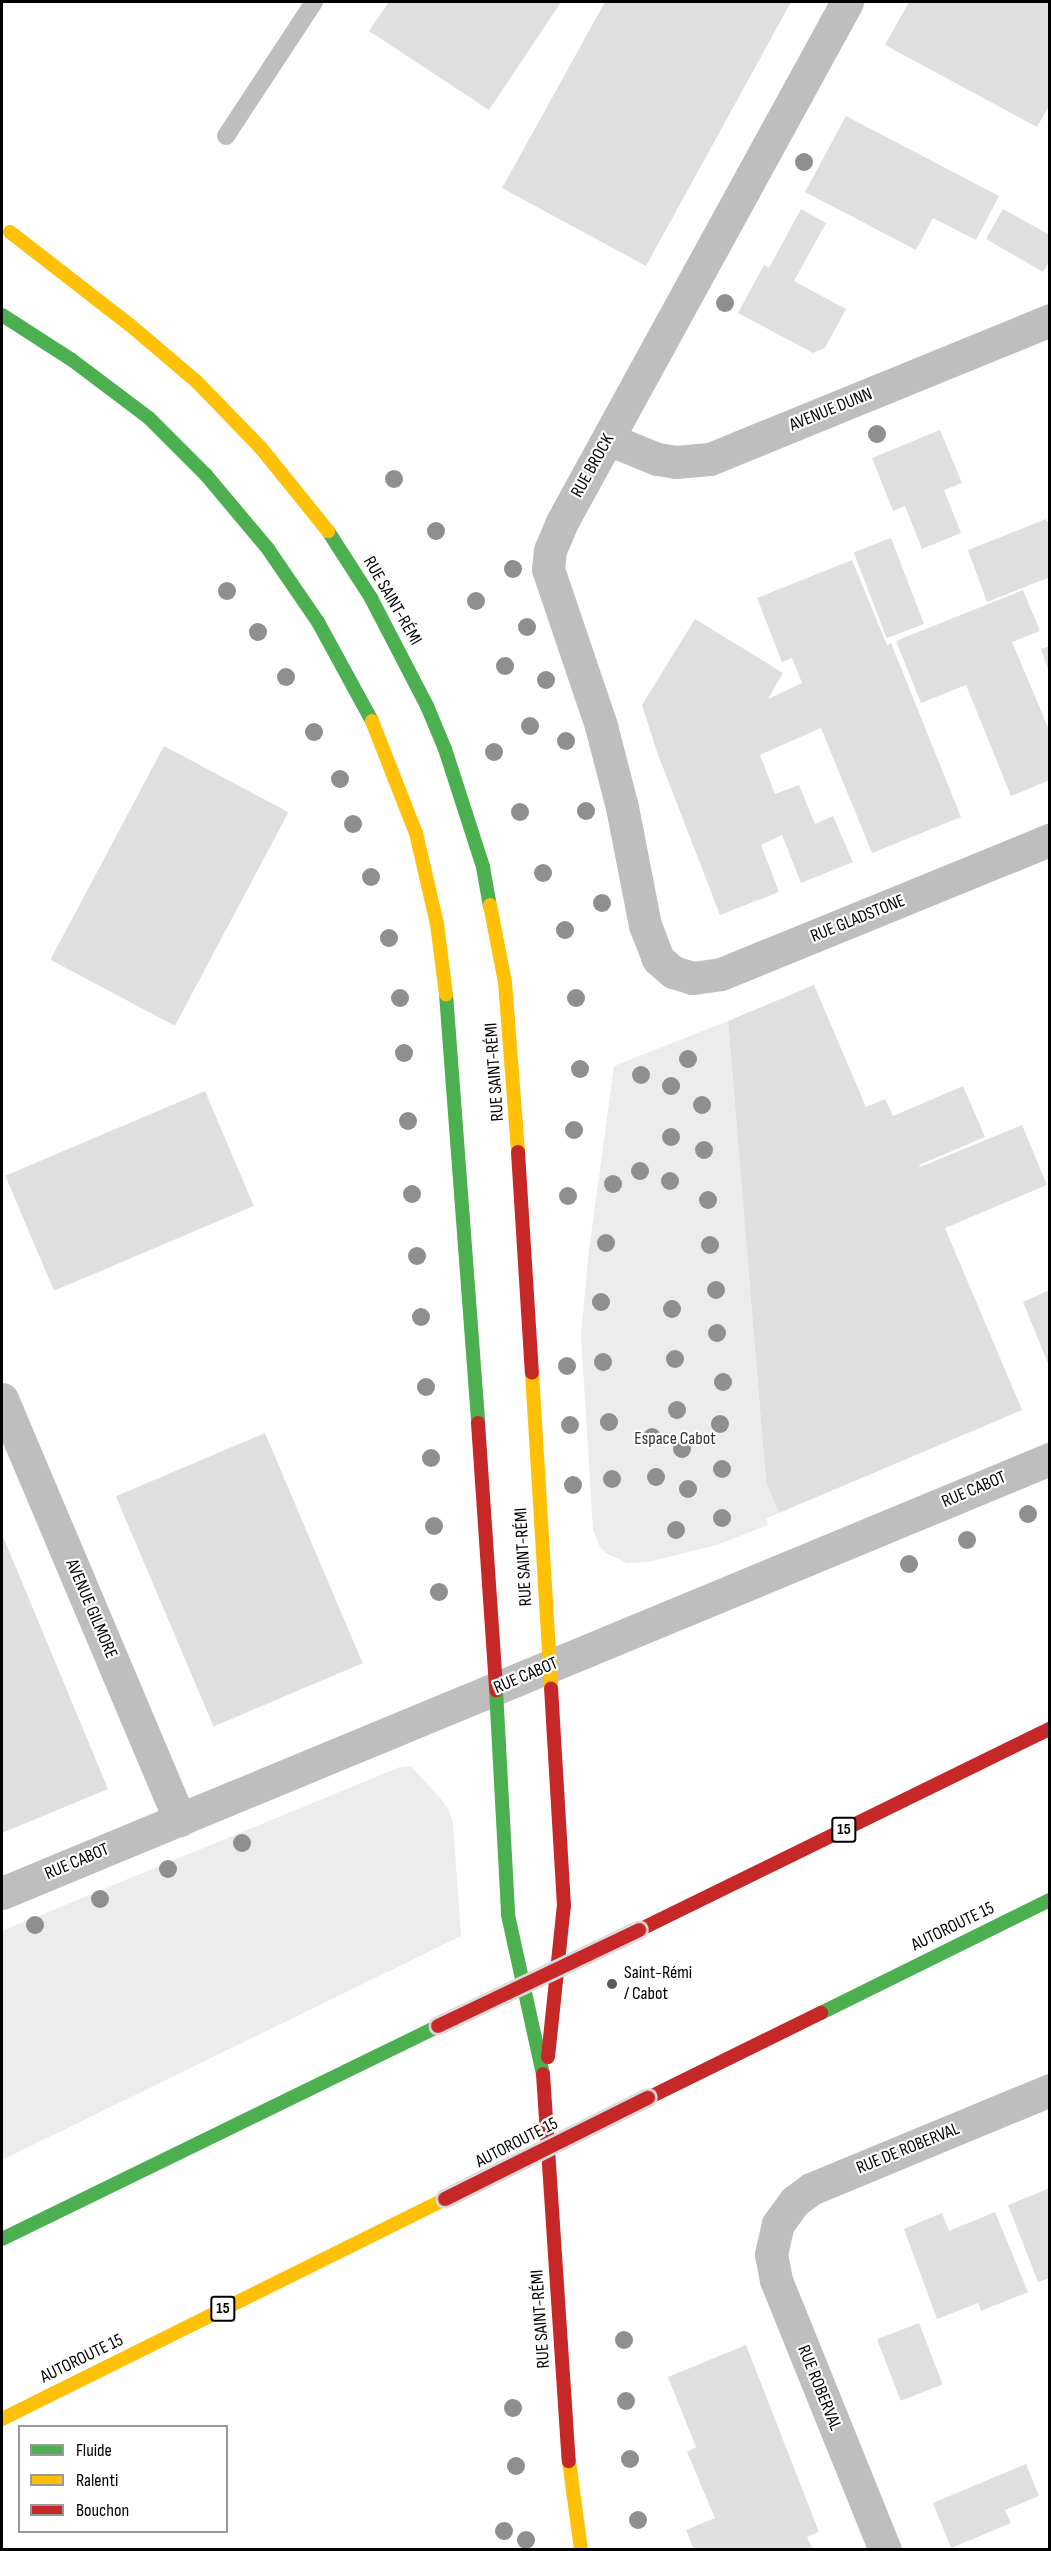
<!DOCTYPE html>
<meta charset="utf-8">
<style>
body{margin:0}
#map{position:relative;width:1051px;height:2551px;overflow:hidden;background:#fff;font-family:"Sofia Sans Condensed",sans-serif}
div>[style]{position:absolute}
.green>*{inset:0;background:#ececec}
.building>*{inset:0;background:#dfdfdf;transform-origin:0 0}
.lane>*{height:18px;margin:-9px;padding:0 9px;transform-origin:9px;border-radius:9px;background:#bebebe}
.street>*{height:33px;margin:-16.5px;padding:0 16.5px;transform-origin:16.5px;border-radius:16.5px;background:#bebebe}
.fast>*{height:14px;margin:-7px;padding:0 7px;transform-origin:7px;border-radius:7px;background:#4caf50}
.slow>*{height:14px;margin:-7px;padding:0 7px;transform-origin:7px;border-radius:7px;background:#ffc107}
.jam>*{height:14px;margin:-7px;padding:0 7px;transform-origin:7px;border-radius:7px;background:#c62828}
.bridges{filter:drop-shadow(2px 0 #dbdbdb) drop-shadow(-2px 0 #dbdbdb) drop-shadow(0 2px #dbdbdb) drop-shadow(0 -2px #dbdbdb)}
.jam-bridge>*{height:14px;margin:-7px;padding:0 7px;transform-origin:7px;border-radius:7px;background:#c62828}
.trees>*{width:18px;height:18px;margin:-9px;border-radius:50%;background:#8f8f8f}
.dots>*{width:16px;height:16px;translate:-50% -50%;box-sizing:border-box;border:3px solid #fff;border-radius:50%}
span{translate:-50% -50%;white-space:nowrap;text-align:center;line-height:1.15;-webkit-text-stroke:4.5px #fff;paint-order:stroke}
.shield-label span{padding:2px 4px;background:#fff;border:2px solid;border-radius:4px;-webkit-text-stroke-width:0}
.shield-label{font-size:16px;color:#000;font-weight:700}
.street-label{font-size:18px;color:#000}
.park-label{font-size:18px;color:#333}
.poi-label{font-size:18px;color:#000}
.left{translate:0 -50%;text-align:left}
.frame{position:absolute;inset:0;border:3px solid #000;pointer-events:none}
.legend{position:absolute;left:18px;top:2425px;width:210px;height:108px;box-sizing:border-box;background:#fff;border:2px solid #999;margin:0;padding:8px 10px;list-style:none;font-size:18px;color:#000}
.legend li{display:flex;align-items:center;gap:12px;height:30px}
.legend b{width:30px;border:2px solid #999}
</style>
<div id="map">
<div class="green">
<div style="clip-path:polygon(728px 1021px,766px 1482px,779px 1513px,766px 1519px,768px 1525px,717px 1545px,648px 1562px,627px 1563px,606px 1553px,600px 1547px,593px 1530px,581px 1334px,589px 1250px,614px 1066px)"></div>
<div style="clip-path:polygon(411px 1766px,440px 1798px,449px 1810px,453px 1824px,461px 1936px,2px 2160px,2px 1931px,400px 1767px)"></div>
</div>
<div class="building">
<div style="clip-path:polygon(389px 2px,561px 2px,489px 110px,369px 31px)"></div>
<div style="clip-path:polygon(605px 2px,791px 2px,646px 266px,502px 188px)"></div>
<div style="clip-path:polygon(909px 2px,1050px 2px,1050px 104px,1037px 127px,885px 45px)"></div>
<div style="clip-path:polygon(846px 116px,999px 196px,976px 240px,933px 218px,916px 250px,805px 192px)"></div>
<div style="clip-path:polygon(801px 209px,826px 223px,794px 281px,846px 309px,825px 348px,813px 353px,738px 313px,764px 265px,769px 268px)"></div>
<div style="clip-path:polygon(1003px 209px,1050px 235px,1050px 260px,1043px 272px,986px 239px)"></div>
<div style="clip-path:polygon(940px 430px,962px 483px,944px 490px,961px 533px,922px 549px,905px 506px,893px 511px,872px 458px)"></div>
<div style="clip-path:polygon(1046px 519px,1050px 527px,1050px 577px,987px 602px,968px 550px)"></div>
<div style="left:891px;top:538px;width:92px;height:40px;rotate:69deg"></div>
<div style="clip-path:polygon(852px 560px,887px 645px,891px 643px,961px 817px,872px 853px,821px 728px,760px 755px,775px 794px,799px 785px,815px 824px,833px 816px,853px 862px,801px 883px,782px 835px,761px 845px,779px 892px,720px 915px,657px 752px,642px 705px,695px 619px,783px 673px,768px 699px,802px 683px,792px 658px,782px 662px,757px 598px)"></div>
<div style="clip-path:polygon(1023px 590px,1040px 631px,1012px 642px,1050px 732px,1050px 780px,1011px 796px,966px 685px,921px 703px,896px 641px)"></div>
<div style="clip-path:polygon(1050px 646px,1050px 672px,1049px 672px,1041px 649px)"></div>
<div style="left:164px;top:746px;width:141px;height:242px;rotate:28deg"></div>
<div style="clip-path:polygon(814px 985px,866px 1107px,885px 1099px,893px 1116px,963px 1086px,985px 1137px,919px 1165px,920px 1167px,1022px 1125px,1047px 1185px,945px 1228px,1022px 1410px,779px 1513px,766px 1482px,728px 1021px)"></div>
<div style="left:205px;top:1091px;width:125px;height:217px;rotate:67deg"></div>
<div style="clip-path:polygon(1050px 1290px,1050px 1366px,1049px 1366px,1023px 1302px)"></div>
<div style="left:265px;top:1433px;width:250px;height:162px;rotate:67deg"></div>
<div style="clip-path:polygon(2px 1534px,108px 1789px,2px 1833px)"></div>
<div style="clip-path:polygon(1050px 2188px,1050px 2278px,1038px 2282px,1008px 2205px)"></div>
<div style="clip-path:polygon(995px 2212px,1028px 2292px,981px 2311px,978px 2303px,937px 2319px,904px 2229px,942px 2213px,949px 2231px)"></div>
<div style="left:919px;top:2323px;width:66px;height:45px;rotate:69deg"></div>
<div style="clip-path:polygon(746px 2345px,819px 2532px,807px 2537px,813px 2550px,694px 2550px,686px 2530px,715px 2518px,687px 2452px,696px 2447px,668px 2377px)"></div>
<div style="clip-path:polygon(1026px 2464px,1039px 2496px,1005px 2510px,1011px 2523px,951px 2548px,933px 2503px)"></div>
</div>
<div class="lane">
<div style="left:226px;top:136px;width:160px;rotate:-56.7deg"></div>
</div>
<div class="street">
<div style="left:847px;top:2px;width:593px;rotate:118.73deg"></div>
<div style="left:562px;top:522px;width:30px;rotate:113deg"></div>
<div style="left:550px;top:550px;width:19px;rotate:96deg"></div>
<div style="left:548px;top:569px;width:166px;rotate:71.3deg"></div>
<div style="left:601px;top:726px;width:84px;rotate:75.5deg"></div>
<div style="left:622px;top:807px;width:120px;rotate:79deg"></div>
<div style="left:645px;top:925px;width:36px;rotate:69deg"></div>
<div style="left:658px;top:959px;width:20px;rotate:41deg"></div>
<div style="left:673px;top:972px;width:21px;rotate:17deg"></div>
<div style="left:693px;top:978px;width:28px;rotate:-8deg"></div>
<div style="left:721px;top:974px;width:355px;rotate:-22.2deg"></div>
<div style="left:608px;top:439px;width:53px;rotate:22.2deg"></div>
<div style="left:657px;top:459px;width:18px;rotate:9deg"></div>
<div style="left:675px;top:462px;width:35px;rotate:-5deg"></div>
<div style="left:710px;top:459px;width:367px;rotate:-22.2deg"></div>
<div style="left:2px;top:1399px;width:457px;rotate:67.1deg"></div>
<div style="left:2px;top:1893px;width:1134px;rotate:-22.5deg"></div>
<div style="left:885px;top:2550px;width:291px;rotate:-112deg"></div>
<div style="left:776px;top:2280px;width:26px;rotate:-101deg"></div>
<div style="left:771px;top:2254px;width:31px;rotate:-77deg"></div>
<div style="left:778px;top:2224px;width:29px;rotate:-54deg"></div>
<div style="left:795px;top:2201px;width:20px;rotate:-37deg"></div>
<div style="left:811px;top:2189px;width:259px;rotate:-22.5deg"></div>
</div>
<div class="fast">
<div style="left:2px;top:315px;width:83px;rotate:32.7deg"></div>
<div style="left:72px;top:360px;width:96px;rotate:37deg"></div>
<div style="left:149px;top:418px;width:81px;rotate:45deg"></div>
<div style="left:206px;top:475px;width:97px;rotate:50deg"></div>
<div style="left:268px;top:549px;width:88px;rotate:55.6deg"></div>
<div style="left:318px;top:622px;width:113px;rotate:61.4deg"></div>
<div style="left:328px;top:531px;width:80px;rotate:57.3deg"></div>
<div style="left:371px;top:598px;width:122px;rotate:62.6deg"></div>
<div style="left:427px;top:706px;width:47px;rotate:67.3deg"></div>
<div style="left:445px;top:749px;width:124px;rotate:72.1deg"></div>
<div style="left:483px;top:867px;width:39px;rotate:80deg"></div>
<div style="left:446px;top:994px;width:430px;rotate:85.7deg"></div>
<div style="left:496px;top:1690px;width:225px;rotate:86.9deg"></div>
<div style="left:508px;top:1915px;width:163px;rotate:77.6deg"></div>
<div style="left:821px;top:2013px;width:255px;rotate:-26.3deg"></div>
<div style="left:2px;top:2239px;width:485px;rotate:-26deg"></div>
</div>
<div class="slow">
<div style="left:10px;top:232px;width:152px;rotate:37.8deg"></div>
<div style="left:130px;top:325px;width:88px;rotate:40.4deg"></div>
<div style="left:197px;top:382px;width:92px;rotate:45.9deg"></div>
<div style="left:261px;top:448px;width:107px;rotate:51.1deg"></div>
<div style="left:372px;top:721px;width:120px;rotate:68.6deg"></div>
<div style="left:416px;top:833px;width:93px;rotate:77deg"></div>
<div style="left:437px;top:924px;width:71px;rotate:82.7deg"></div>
<div style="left:490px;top:905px;width:78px;rotate:79deg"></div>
<div style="left:505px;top:982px;width:170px;rotate:85.6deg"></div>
<div style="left:532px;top:1373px;width:316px;rotate:86.5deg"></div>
<div style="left:2px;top:2419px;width:495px;rotate:-26.4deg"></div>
<div style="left:569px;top:2461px;width:90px;rotate:82.3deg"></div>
</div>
<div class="jam">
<div style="left:518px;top:1152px;width:221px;rotate:86.4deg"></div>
<div style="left:478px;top:1423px;width:268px;rotate:86.1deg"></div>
<div style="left:639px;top:1930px;width:458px;rotate:-26.1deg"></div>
<div style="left:548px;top:2057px;width:152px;rotate:-84deg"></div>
<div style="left:564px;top:1906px;width:218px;rotate:-93.4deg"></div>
<div style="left:543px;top:2074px;width:388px;rotate:86.2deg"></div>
<div style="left:648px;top:2098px;width:193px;rotate:-26.2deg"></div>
</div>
<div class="bridges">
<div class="jam-bridge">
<div style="left:438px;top:2026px;width:223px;rotate:-25.5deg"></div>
<div style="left:445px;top:2199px;width:227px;rotate:-26.5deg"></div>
</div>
</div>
<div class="trees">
<div style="left:804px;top:162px"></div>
<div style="left:725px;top:303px"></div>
<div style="left:877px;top:434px"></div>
<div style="left:394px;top:479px"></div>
<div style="left:436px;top:531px"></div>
<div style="left:513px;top:569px"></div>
<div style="left:227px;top:591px"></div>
<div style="left:476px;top:601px"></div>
<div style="left:527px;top:627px"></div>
<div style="left:258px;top:632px"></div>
<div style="left:505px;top:666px"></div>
<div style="left:286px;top:677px"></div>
<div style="left:546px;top:680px"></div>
<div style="left:530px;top:726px"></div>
<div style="left:314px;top:732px"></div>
<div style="left:566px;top:741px"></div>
<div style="left:494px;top:752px"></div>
<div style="left:340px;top:779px"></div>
<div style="left:586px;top:811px"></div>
<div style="left:520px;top:812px"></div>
<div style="left:353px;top:824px"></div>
<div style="left:543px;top:873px"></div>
<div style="left:371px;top:877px"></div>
<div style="left:602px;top:903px"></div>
<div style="left:565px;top:930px"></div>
<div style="left:389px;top:938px"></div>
<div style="left:400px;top:998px"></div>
<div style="left:576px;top:998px"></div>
<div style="left:404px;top:1053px"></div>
<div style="left:688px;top:1059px"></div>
<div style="left:580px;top:1069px"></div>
<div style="left:641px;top:1075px"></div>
<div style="left:671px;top:1086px"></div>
<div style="left:702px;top:1105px"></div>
<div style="left:408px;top:1121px"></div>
<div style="left:574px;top:1130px"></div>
<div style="left:671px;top:1137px"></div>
<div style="left:704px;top:1150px"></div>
<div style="left:640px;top:1171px"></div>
<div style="left:670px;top:1181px"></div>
<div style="left:613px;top:1184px"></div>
<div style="left:412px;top:1194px"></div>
<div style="left:568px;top:1196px"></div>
<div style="left:708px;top:1200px"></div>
<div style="left:606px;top:1243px"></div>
<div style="left:710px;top:1245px"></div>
<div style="left:417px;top:1256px"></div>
<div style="left:716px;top:1290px"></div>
<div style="left:601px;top:1302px"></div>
<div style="left:672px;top:1309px"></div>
<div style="left:421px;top:1317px"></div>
<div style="left:717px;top:1333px"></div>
<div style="left:675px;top:1359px"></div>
<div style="left:603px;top:1362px"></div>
<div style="left:567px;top:1366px"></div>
<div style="left:723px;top:1382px"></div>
<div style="left:426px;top:1387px"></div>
<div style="left:677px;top:1410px"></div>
<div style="left:609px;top:1422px"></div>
<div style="left:720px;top:1424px"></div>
<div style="left:570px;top:1425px"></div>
<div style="left:652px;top:1437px"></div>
<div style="left:682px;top:1449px"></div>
<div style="left:431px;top:1458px"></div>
<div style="left:722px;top:1469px"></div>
<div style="left:656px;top:1477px"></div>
<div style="left:612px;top:1479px"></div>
<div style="left:573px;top:1485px"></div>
<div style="left:688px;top:1489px"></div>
<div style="left:1028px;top:1514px"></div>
<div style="left:722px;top:1518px"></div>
<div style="left:434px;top:1526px"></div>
<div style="left:676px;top:1530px"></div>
<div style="left:967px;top:1540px"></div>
<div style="left:909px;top:1564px"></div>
<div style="left:439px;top:1592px"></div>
<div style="left:242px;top:1843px"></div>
<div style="left:168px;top:1869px"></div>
<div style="left:100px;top:1899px"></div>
<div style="left:35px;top:1925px"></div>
<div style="left:624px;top:2340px"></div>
<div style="left:626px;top:2401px"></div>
<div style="left:513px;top:2408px"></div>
<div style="left:630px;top:2459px"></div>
<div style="left:516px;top:2466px"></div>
<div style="left:638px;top:2520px"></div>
<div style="left:504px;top:2531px"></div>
<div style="left:526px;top:2540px"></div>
</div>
<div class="dots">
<div style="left:612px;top:1984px;background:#595959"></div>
</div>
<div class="shield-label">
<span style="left:844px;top:1830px">15</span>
<span style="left:223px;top:2309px">15</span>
</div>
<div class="street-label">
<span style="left:831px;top:410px;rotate:-22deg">AVENUE DUNN</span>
<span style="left:593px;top:466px;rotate:-61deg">RUE BROCK</span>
<span style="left:392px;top:601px;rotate:60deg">RUE SAINT-RÉMI</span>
<span style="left:858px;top:919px;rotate:-22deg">RUE GLADSTONE</span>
<span style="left:495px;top:1072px;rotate:-94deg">RUE SAINT-RÉMI</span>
<span style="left:974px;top:1490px;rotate:-23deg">RUE CABOT</span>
<span style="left:524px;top:1557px;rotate:-93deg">RUE SAINT-RÉMI</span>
<span style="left:91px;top:1609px;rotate:67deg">AVENUE GILMORE</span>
<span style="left:526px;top:1676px;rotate:-23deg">RUE CABOT</span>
<span style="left:77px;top:1862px;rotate:-23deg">RUE CABOT</span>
<span style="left:953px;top:1927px;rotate:-26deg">AUTOROUTE 15</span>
<span style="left:517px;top:2143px;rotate:-27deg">AUTOROUTE 15</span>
<span style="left:908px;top:2149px;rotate:-22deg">RUE DE ROBERVAL</span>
<span style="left:541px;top:2319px;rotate:-94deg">RUE SAINT-RÉMI</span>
<span style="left:82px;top:2359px;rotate:-26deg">AUTOROUTE 15</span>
<span style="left:819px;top:2388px;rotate:68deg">RUE ROBERVAL</span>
</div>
<div class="park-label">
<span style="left:675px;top:1439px">Espace Cabot</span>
</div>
<div class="poi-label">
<span class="left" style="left:624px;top:1984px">Saint-Rémi<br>/ Cabot</span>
</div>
<div class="frame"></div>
<ul class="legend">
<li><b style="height:8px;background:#4caf50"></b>Fluide</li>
<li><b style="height:8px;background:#ffc107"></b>Ralenti</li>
<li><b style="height:8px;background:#c62828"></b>Bouchon</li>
</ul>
</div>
